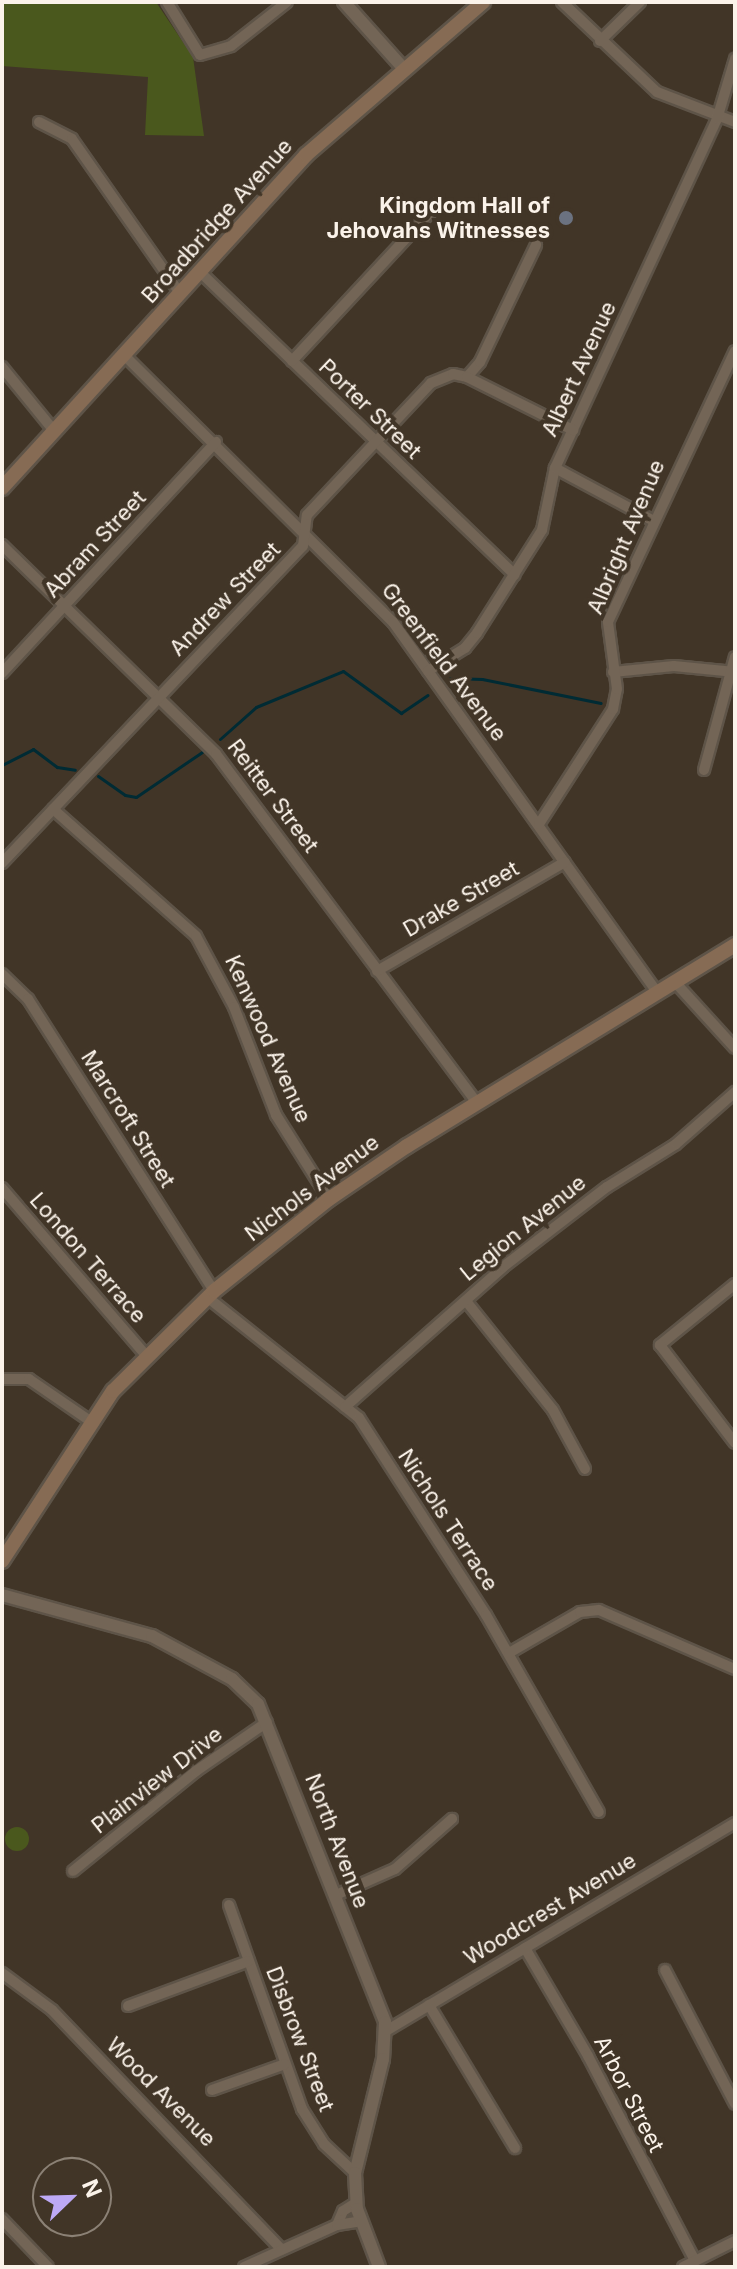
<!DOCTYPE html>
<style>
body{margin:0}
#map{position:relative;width:737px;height:2269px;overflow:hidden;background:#413527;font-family:Inter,sans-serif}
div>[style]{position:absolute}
.green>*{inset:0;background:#4a581d}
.round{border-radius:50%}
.stream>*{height:3px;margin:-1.5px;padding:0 1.5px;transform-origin:1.5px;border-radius:1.5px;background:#002b34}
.roads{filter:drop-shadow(2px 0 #5e5448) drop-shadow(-2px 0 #5e5448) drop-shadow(0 2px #5e5448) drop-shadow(0 -2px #5e5448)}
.minor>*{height:10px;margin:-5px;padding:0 5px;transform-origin:5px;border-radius:5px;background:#736556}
.tertiary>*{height:12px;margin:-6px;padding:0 6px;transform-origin:6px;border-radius:6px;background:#736556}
.secondary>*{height:14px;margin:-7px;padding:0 7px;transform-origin:7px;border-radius:7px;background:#866b54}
.dots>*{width:22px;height:22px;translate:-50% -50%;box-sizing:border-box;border:4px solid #413527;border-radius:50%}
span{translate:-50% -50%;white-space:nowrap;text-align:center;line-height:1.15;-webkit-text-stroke:8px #413527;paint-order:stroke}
.poi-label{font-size:22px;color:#fbf3ea;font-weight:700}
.right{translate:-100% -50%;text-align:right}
.street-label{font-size:22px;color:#fbf3ea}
.frame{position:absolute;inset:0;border:4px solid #fbf3ea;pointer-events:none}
.north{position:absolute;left:32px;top:2157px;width:80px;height:80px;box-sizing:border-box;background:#413527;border:2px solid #8b8175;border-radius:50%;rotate:67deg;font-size:22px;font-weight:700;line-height:32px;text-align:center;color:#fbf3ea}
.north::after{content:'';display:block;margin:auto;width:28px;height:36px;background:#bda9f5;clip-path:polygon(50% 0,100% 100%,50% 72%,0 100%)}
</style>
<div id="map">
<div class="green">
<div style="clip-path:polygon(2px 2px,156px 2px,193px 57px,204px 136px,145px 135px,148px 77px,2px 66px)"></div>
<div class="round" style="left:5px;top:1827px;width:24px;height:24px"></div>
</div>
<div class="stream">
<div style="left:450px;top:678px;width:32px;rotate:2deg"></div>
<div style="left:482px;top:679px;width:121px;rotate:11.4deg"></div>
<div style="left:220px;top:739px;width:48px;rotate:-41.6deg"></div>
<div style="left:256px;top:707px;width:94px;rotate:-22.5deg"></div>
<div style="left:343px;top:671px;width:72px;rotate:35.9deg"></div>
<div style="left:401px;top:713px;width:32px;rotate:-34deg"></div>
<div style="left:2px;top:765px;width:35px;rotate:-27deg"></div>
<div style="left:33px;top:749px;width:30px;rotate:37deg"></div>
<div style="left:57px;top:767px;width:18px;rotate:9deg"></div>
<div style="left:98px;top:776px;width:33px;rotate:35deg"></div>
<div style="left:125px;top:795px;width:11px;rotate:10deg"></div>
<div style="left:136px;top:797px;width:80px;rotate:-34.3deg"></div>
</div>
<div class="roads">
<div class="minor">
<div style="left:167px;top:2px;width:62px;rotate:58.1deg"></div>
<div style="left:200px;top:55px;width:32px;rotate:-16deg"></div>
<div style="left:231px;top:46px;width:71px;rotate:-38.2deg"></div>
<div style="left:562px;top:2px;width:131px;rotate:43.5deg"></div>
<div style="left:657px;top:92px;width:84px;rotate:21deg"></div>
<div style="left:600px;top:41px;width:56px;rotate:-44.3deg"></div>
<div style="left:39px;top:122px;width:37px;rotate:27deg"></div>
<div style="left:72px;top:139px;width:188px;rotate:55deg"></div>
<div style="left:199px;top:271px;width:438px;rotate:43.9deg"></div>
<div style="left:125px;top:356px;width:378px;rotate:44.8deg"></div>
<div style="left:393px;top:622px;width:455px;rotate:54.5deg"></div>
<div style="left:292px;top:361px;width:216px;rotate:-47.1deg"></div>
<div style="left:2px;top:367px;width:84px;rotate:50.8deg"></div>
<div style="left:467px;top:377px;width:20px;rotate:-49deg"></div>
<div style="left:480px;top:362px;width:130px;rotate:-64.4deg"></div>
<div style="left:555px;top:468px;width:110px;rotate:28.2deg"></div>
<div style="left:2px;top:545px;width:299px;rotate:44.3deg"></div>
<div style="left:216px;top:754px;width:434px;rotate:53.2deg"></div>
<div style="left:428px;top:671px;width:44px;rotate:-31.9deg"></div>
<div style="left:465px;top:648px;width:19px;rotate:-51deg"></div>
<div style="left:477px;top:633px;width:122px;rotate:-57.7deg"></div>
<div style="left:542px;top:530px;width:63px;rotate:-78.2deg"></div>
<div style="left:555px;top:468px;width:385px;rotate:-65.1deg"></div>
<div style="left:717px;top:119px;width:63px;rotate:-73.3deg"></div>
<div style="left:613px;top:672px;width:61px;rotate:-5.6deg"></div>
<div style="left:674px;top:666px;width:61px;rotate:5.6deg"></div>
<div style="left:2px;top:673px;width:315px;rotate:-47.2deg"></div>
<div style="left:704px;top:770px;width:117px;rotate:-74.7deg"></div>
<div style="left:53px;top:809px;width:191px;rotate:41.6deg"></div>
<div style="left:196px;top:936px;width:81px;rotate:61.8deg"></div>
<div style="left:234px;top:1007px;width:116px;rotate:68.7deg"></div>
<div style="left:276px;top:1115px;width:99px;rotate:57.8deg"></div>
<div style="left:539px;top:824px;width:137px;rotate:-57.2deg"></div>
<div style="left:613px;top:709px;width:20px;rotate:-79deg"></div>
<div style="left:617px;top:689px;width:68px;rotate:-97.7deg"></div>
<div style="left:608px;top:622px;width:299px;rotate:-64.9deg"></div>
<div style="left:2px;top:863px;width:437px;rotate:-46.5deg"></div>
<div style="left:303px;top:546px;width:31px;rotate:-83deg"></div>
<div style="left:307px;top:515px;width:181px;rotate:-46.8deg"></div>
<div style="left:431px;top:383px;width:24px;rotate:-22deg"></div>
<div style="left:453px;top:374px;width:14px;rotate:12deg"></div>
<div style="left:467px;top:377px;width:119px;rotate:26.6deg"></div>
<div style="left:377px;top:971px;width:217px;rotate:-30.1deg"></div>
<div style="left:2px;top:974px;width:36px;rotate:44deg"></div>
<div style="left:28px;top:999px;width:346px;rotate:57.5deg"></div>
<div style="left:675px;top:982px;width:89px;rotate:47.7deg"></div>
<div style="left:2px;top:1188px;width:219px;rotate:49.3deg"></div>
<div style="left:735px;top:1284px;width:97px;rotate:140.9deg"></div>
<div style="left:660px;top:1345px;width:123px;rotate:52.6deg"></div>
<div style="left:207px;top:1297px;width:194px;rotate:38.5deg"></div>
<div style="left:359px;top:1418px;width:234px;rotate:57.2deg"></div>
<div style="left:486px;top:1615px;width:227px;rotate:60.2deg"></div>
<div style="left:466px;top:1301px;width:139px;rotate:51.4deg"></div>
<div style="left:553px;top:1410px;width:67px;rotate:61.5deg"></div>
<div style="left:2px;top:1379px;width:27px"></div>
<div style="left:29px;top:1379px;width:74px;rotate:34.5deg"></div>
<div style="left:345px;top:1407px;width:211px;rotate:-41.5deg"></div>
<div style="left:503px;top:1267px;width:131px;rotate:-37.6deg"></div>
<div style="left:607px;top:1187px;width:81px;rotate:-31.9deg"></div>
<div style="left:676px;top:1144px;width:79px;rotate:-41.4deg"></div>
<div style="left:509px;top:1653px;width:82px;rotate:-30deg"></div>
<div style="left:580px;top:1612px;width:19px;rotate:-6deg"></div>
<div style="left:599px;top:1610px;width:148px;rotate:23.5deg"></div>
<div style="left:73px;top:1871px;width:159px;rotate:-39.1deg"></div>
<div style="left:196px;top:1771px;width:86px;rotate:-34.6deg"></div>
<div style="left:336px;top:1895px;width:64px;rotate:-23.8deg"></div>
<div style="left:395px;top:1869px;width:76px;rotate:-41.3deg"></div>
<div style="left:229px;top:1905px;width:217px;rotate:70.3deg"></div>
<div style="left:302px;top:2109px;width:41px;rotate:57.8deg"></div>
<div style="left:324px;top:2144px;width:42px;rotate:43.1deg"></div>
<div style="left:525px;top:1948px;width:125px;rotate:59.7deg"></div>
<div style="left:588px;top:2056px;width:231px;rotate:62.4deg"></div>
<div style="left:665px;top:1970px;width:151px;rotate:62.4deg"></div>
<div style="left:2px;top:1973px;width:62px;rotate:36.5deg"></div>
<div style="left:52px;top:2010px;width:332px;rotate:46.2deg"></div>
<div style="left:429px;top:2005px;width:167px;rotate:59deg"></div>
<div style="left:128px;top:2006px;width:129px;rotate:-20.4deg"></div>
<div style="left:386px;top:2031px;width:406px;rotate:-30.8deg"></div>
<div style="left:212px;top:2090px;width:77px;rotate:-19.6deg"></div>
<div style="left:2px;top:2219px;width:66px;rotate:46.2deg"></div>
<div style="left:337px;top:2225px;width:15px;rotate:-67deg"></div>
<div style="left:343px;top:2211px;width:15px;rotate:-32deg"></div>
<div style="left:244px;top:2267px;width:102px;rotate:-24.3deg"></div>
<div style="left:337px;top:2225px;width:24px;rotate:-9deg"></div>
<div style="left:683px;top:2267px;width:58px;rotate:-26.6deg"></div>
</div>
<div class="tertiary">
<div style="left:344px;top:2px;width:90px;rotate:48.2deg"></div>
<div style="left:2px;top:1595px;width:156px;rotate:15.3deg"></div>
<div style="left:152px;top:1636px;width:91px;rotate:28.3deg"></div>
<div style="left:232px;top:1679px;width:36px;rotate:44deg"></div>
<div style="left:258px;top:1704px;width:342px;rotate:68.2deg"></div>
<div style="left:385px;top:2022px;width:37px;rotate:93deg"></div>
<div style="left:383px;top:2059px;width:117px;rotate:103.8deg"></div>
<div style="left:355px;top:2173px;width:36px;rotate:87deg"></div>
<div style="left:357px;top:2209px;width:62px;rotate:69.2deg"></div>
</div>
<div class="secondary">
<div style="left:2px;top:488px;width:451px;rotate:-47.6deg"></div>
<div style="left:306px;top:155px;width:234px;rotate:-40.8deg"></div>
<div style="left:2px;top:1561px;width:203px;rotate:-56.9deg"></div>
<div style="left:113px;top:1391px;width:142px;rotate:-44.7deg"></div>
<div style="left:214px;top:1291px;width:147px;rotate:-38.7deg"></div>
<div style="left:329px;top:1199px;width:94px;rotate:-34.2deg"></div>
<div style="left:407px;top:1146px;width:385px;rotate:-31.5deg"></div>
</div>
</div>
<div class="dots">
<div style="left:566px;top:218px;background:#6b7280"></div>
</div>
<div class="poi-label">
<span class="right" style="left:550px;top:218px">Kingdom Hall of<br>Jehovahs Witnesses</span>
</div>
<div class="street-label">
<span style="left:217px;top:221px;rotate:-48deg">Broadbridge Avenue</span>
<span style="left:579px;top:369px;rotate:-65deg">Albert Avenue</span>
<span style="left:370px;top:409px;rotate:44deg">Porter Street</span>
<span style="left:626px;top:537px;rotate:-67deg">Albright Avenue</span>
<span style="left:95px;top:544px;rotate:-47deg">Abram Street</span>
<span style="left:225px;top:599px;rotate:-46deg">Andrew Street</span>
<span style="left:444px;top:662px;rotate:53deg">Greenfield Avenue</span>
<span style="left:273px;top:796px;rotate:53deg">Reitter Street</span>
<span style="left:461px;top:899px;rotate:-30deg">Drake Street</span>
<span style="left:268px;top:1039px;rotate:66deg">Kenwood Avenue</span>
<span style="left:128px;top:1119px;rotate:58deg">Marcroft Street</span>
<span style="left:312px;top:1188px;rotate:-37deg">Nichols Avenue</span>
<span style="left:523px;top:1228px;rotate:-39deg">Legion Avenue</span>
<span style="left:88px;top:1258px;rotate:49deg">London Terrace</span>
<span style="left:448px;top:1520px;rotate:57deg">Nichols Terrace</span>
<span style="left:157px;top:1780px;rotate:-38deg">Plainview Drive</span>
<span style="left:337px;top:1841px;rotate:69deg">North Avenue</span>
<span style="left:550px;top:1909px;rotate:-31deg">Woodcrest Avenue</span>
<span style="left:300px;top:2039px;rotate:69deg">Disbrow Street</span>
<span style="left:161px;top:2092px;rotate:45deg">Wood Avenue</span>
<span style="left:629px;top:2094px;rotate:63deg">Arbor Street</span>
</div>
<div class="frame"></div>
<div class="north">N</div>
</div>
